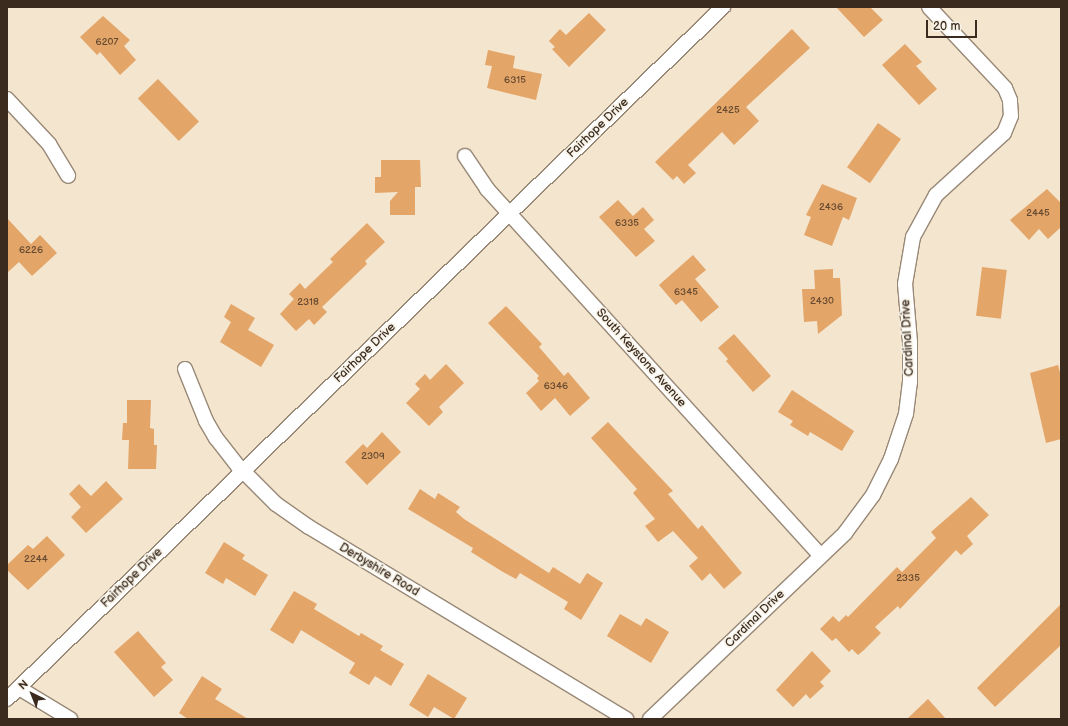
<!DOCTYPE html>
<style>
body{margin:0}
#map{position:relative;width:1068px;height:726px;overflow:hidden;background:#f4e5cf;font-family:"Balsamiq Sans",sans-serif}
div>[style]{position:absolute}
.building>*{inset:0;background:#e3a568;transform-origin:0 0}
.roads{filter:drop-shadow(1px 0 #988876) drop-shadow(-1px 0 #988876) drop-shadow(0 1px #988876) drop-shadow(0 -1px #988876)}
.minor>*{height:14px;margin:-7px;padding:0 7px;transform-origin:7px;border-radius:7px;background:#fff}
span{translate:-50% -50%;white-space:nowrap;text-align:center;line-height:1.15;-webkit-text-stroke:3.5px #f7f3e8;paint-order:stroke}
.number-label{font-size:10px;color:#654930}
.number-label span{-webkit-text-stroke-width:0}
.street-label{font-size:12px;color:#3b2a1e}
.frame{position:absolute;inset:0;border:8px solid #3b2a1e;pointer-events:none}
.north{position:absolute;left:12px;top:674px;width:40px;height:40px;-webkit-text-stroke:3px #f7f3e8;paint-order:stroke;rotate:317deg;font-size:11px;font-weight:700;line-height:16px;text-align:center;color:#3b2a1e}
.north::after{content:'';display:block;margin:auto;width:14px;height:18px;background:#3b2a1e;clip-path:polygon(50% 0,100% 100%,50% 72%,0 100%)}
.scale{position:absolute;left:926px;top:20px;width:51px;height:18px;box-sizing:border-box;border:2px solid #3b2a1e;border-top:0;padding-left:5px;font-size:12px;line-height:14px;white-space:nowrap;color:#3b2a1e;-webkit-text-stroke:3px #f7f3e8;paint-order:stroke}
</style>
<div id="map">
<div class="building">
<div style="clip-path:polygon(836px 7px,870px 7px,883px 20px,864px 37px)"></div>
<div style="clip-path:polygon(589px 13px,606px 30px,569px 67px,552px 49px,555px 47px,549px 41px,560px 29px,566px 35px)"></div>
<div style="clip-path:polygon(103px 16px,130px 40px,124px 46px,136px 60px,120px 75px,100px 52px,97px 55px,80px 37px)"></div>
<div style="clip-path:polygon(792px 29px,810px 48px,746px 107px,759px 121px,734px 145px,722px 132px,688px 165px,696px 173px,684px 184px,677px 176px,673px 180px,655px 162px)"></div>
<div style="clip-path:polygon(905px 44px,922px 62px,916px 66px,937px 89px,919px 105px,882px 65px)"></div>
<div style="clip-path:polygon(488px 50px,515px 56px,513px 68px,542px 74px,536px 100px,487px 88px,492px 66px,485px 65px)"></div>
<div style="left:158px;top:79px;width:59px;height:28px;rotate:46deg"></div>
<div style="left:878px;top:123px;width:28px;height:54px;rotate:35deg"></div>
<div style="clip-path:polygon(381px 160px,420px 160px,421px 187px,415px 187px,415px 215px,390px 215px,390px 201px,398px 192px,375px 193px,375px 177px,381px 177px)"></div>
<div style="clip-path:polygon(822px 184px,857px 198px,849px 220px,843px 217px,832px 246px,804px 235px,811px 217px,806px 215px)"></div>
<div style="clip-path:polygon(1047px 189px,1061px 203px,1061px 227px,1048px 239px,1039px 229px,1029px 240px,1010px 220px)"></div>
<div style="clip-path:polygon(618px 200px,633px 216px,643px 207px,654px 220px,644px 229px,655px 241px,636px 257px,599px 217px)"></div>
<div style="clip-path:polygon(7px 218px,31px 244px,40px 235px,57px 253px,32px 276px,19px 262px,7px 273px)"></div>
<div style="clip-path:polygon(367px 223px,385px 242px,365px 261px,367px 264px,322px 307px,327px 312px,314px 325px,309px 319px,296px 331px,280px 314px,294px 299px,289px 294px,300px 283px,305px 289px,333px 262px,330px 259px)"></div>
<div style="clip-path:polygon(693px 255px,706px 270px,695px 279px,719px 307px,701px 322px,682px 300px,676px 305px,659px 285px)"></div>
<div style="left:982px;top:267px;width:25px;height:49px;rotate:7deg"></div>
<div style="clip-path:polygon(833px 269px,833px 278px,840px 278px,842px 315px,818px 334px,817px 321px,804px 322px,802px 289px,815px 289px,814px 270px)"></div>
<div style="clip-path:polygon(231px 304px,255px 318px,248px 330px,274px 345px,261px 367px,220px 342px,231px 322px,224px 317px)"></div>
<div style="clip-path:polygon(506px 306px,542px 344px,539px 347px,564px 376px,568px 372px,590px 398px,570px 416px,555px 398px,541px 411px,526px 393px,539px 381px,537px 378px,539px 376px,488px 323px)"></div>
<div style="clip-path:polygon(734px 334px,771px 376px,753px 392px,726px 361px,728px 359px,718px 348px)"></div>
<div style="clip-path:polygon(446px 364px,464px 383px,439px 407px,443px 412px,429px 426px,406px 403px,420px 389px,415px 384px,425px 374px,430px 380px)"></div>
<div style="clip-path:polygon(1058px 365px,1061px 376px,1061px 439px,1046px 443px,1030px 373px)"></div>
<div style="clip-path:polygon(792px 390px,854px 431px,842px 451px,810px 432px,808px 436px,790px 425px,793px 421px,778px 412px)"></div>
<div style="clip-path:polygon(127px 400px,151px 400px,150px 428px,154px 429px,154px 445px,157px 445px,156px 469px,128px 469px,129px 440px,122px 440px,123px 423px,127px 423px)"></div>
<div style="clip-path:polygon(608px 422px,673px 491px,668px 494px,698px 529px,702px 525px,742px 573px,724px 589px,710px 573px,702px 581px,689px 566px,698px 558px,673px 531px,658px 542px,645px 526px,655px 519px,633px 493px,637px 489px,591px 438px)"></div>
<div style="clip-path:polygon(382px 432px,401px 452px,367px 485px,345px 462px,363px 444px,367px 448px)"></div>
<div style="clip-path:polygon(106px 481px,123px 499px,86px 533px,71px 517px,81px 507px,69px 494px,79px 484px,91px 496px)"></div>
<div style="clip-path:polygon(420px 489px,435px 499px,438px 493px,460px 507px,456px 512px,464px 519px,549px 573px,553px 567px,580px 584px,587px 573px,603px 583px,581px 620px,564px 609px,568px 602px,520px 573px,516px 579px,503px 572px,471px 552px,473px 548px,408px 509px)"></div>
<div style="clip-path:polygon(971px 497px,989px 515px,967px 536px,973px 544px,961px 555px,956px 550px,900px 609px,898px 606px,875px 627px,881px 633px,864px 650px,858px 655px,852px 649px,849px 652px,836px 638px,832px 641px,820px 629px,833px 616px,839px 622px,846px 615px,848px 617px,897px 567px,902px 572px,936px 538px,931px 532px)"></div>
<div style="clip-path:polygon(47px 536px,65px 555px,28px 590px,7px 570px,7px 565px,28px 545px,33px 549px)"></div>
<div style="clip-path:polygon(224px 542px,245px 555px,242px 559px,268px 575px,255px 596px,226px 578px,223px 584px,205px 573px)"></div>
<div style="clip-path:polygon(294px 591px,317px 604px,314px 609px,359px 636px,361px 633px,383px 646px,380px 650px,404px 664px,391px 686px,375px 676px,369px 685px,349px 673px,355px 663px,301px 630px,293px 644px,270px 630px)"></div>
<div style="clip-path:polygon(1061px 604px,1061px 645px,995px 707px,977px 688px)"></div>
<div style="clip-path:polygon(620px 614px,641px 626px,646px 618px,669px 632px,651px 663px,607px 636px)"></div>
<div style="clip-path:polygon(138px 631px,166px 663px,161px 667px,173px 680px,154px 697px,114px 652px)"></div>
<div style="clip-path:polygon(812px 651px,831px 671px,820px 682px,824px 686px,810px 699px,806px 694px,793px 707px,776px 690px)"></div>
<div style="clip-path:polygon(428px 674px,467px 698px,454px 719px,434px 707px,428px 717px,409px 705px)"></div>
<div style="clip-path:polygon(202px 676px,222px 689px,215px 699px,248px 719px,188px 719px,179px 713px)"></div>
<div style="clip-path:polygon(928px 699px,946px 719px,907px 719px)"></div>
</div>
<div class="roads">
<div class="minor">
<div style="left:7px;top:99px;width:62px;rotate:47deg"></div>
<div style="left:49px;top:144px;width:37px;rotate:59deg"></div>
<div style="left:465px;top:156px;width:40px;rotate:56deg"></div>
<div style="left:487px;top:189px;width:496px;rotate:47.7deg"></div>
<div style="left:185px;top:369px;width:56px;rotate:68deg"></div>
<div style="left:206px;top:421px;width:20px;rotate:60deg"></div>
<div style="left:216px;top:438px;width:36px;rotate:52deg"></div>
<div style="left:238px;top:466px;width:54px;rotate:45deg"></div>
<div style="left:276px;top:504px;width:40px;rotate:34.9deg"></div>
<div style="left:309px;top:527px;width:371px;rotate:31.2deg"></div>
<div style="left:19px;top:688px;width:60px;rotate:31.3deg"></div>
<div style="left:7px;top:699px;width:996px;rotate:-44.02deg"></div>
<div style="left:650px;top:719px;width:269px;rotate:-43.6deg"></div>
<div style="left:845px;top:533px;width:47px;rotate:-53.6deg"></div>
<div style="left:873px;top:495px;width:40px;rotate:-63.4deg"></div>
<div style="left:891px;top:459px;width:47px;rotate:-71.6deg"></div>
<div style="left:906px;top:414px;width:32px;rotate:-83deg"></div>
<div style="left:910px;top:382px;width:40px;rotate:-90deg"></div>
<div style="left:910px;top:342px;width:58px;rotate:-94.9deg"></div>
<div style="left:905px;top:284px;width:48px;rotate:-80.3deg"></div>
<div style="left:913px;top:237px;width:48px;rotate:-61.3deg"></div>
<div style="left:936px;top:195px;width:92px;rotate:-42.4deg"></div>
<div style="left:1004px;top:133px;width:18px;rotate:-68deg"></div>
<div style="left:1011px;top:116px;width:16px;rotate:-94deg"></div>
<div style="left:1010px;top:100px;width:13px;rotate:-113deg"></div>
<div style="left:1005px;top:88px;width:111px;rotate:-133.2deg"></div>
</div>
</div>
<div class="number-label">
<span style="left:107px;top:43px">6207</span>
<span style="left:515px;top:81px">6315</span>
<span style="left:728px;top:111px">2425</span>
<span style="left:831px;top:208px">2436</span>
<span style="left:1038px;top:214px">2445</span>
<span style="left:627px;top:224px">6335</span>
<span style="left:31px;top:251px">6226</span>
<span style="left:686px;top:293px">6345</span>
<span style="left:822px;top:302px">2430</span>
<span style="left:308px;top:303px">2318</span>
<span style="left:556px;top:387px">6346</span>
<span style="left:373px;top:457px">2309</span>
<span style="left:36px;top:560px">2244</span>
<span style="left:908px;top:579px">2335</span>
</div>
<div class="street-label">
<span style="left:598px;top:128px;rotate:-44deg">Fairhope Drive</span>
<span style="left:908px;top:338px;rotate:-93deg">Cardinal Drive</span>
<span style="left:365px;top:353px;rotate:-44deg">Fairhope Drive</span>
<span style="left:641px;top:358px;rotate:48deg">South Keystone Avenue</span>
<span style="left:379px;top:570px;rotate:31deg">Derbyshire Road</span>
<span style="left:132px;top:578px;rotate:-44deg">Fairhope Drive</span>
<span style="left:755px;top:619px;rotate:-44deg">Cardinal Drive</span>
</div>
<div class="frame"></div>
<div class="north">N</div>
<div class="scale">20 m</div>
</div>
